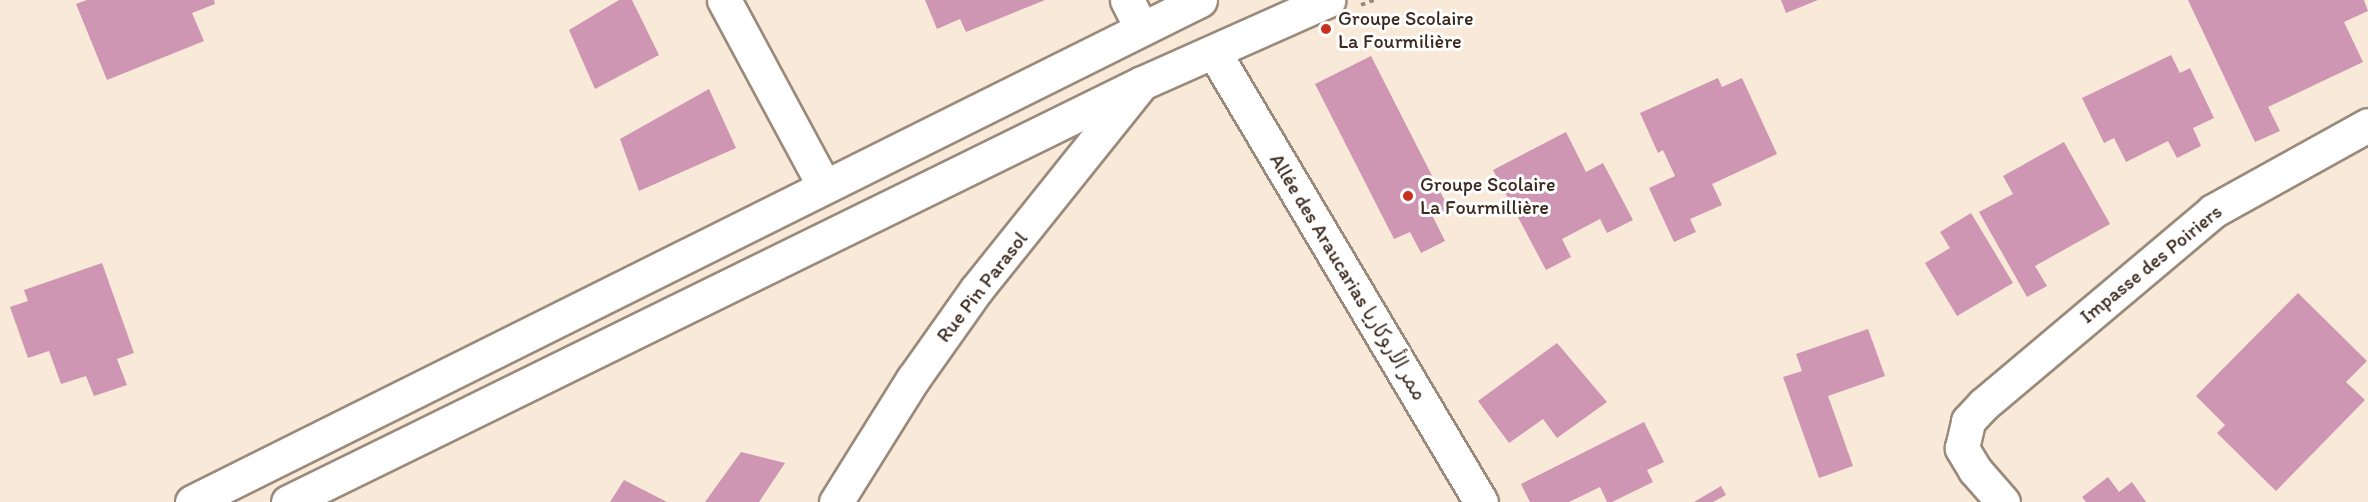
<!DOCTYPE html>
<meta charset="utf-8">
<style>
body{margin:0}
#map{position:relative;width:2368px;height:502px;overflow:hidden;background:#f8e9d8;font-family:Itim,"Playpen Sans Arabic",sans-serif}
div>[style]{position:absolute}
.building>*{inset:0;background:#ce96b3}
.path>*{height:4px;margin-top:-2px;transform-origin:0;background:repeating-linear-gradient(90deg,#9a8a7b 0 4.5px,transparent 0 9px)}
.roads{filter:drop-shadow(2px 0 #9a8a7b) drop-shadow(-2px 0 #9a8a7b) drop-shadow(0 2px #9a8a7b) drop-shadow(0 -2px #9a8a7b)}
.minor>*{height:33px;margin:-16.5px;padding:0 16.5px;transform-origin:16.5px;border-radius:16.5px;background:#fff}
.primary>*{height:33px;margin:-16.5px;padding:0 16.5px;transform-origin:16.5px;border-radius:16.5px;background:#fff}
.dots>*{width:16px;height:16px;translate:-50% -50%;box-sizing:border-box;border:3px solid #fff;border-radius:50%}
span{translate:-50% -50%;white-space:nowrap;text-align:center;line-height:1.15;-webkit-text-stroke:6px #fff;paint-order:stroke}
.poi-label{font-size:20px;color:#3b2a1e}
.left{translate:0 -50%;text-align:left}
.street-label{font-size:20px;color:#3b2a1e}
</style>
<div id="map">
<div class="building">
<div style="clip-path:polygon(87px 0,214px 0,215px 4px,192px 13px,204px 41px,107px 80px,76px 4px)"></div>
<div style="clip-path:polygon(619px 0,632px 0,659px 55px,595px 89px,569px 30px)"></div>
<div style="clip-path:polygon(925px 0,1045px 0,966px 32px,960px 19px,937px 29px)"></div>
<div style="clip-path:polygon(1781px 0,1818px 0,1786px 13px)"></div>
<div style="clip-path:polygon(2188px 0,2364px 0,2368px 11px,2344px 22px,2363px 62px,2268px 107px,2280px 131px,2255px 142px)"></div>
<div style="clip-path:polygon(2171px 55px,2180px 73px,2190px 68px,2214px 118px,2193px 128px,2201px 146px,2177px 158px,2168px 141px,2126px 162px,2114px 138px,2104px 143px,2082px 98px)"></div>
<div style="clip-path:polygon(1371px 56px,1449px 209px,1433px 217px,1445px 241px,1421px 253px,1410px 232px,1394px 239px,1315px 84px)"></div>
<div style="clip-path:polygon(1718px 78px,1722px 87px,1742px 78px,1777px 154px,1712px 184px,1722px 205px,1690px 219px,1696px 232px,1674px 242px,1649px 188px,1675px 176px,1663px 150px,1658px 153px,1640px 113px)"></div>
<div style="clip-path:polygon(709px 89px,736px 148px,639px 191px,620px 139px)"></div>
<div style="clip-path:polygon(1566px 132px,1586px 172px,1603px 163px,1633px 220px,1607px 233px,1600px 219px,1562px 239px,1571px 257px,1546px 270px,1493px 170px)"></div>
<div style="clip-path:polygon(2064px 142px,2110px 224px,2035px 266px,2047px 286px,2027px 297px,1979px 212px,2013px 194px,2003px 176px)"></div>
<div style="clip-path:polygon(1971px 213px,2013px 283px,1957px 316px,1925px 263px,1950px 248px,1940px 232px)"></div>
<div style="clip-path:polygon(102px 263px,134px 353px,117px 359px,127px 385px,94px 396px,86px 376px,61px 384px,49px 351px,28px 358px,10px 307px,28px 301px,24px 290px)"></div>
<div style="clip-path:polygon(2298px 293px,2367px 361px,2346px 382px,2365px 400px,2276px 491px,2217px 433px,2225px 425px,2196px 396px)"></div>
<div style="clip-path:polygon(1868px 329px,1885px 376px,1828px 396px,1853px 466px,1819px 478px,1783px 377px,1802px 371px,1796px 354px)"></div>
<div style="clip-path:polygon(1557px 343px,1607px 402px,1557px 438px,1543px 419px,1509px 443px,1478px 401px)"></div>
<div style="clip-path:polygon(1644px 422px,1664px 462px,1647px 470px,1653px 482px,1612px 502px,1607px 502px,1600px 487px,1569px 502px,1530px 502px,1521px 484px)"></div>
<div style="clip-path:polygon(741px 452px,785px 463px,759px 502px,705px 502px)"></div>
<div style="clip-path:polygon(2108px 477px,2119px 492px,2132px 482px,2146px 502px,2086px 502px,2082px 497px)"></div>
<div style="clip-path:polygon(624px 480px,667px 502px,610px 502px)"></div>
<div style="clip-path:polygon(1721px 486px,1726px 495px,1713px 502px,1694px 502px)"></div>
</div>
<div class="path">
<div style="left:1361px;top:5px;width:14px;rotate:-21deg"></div>
</div>
<div class="roads">
<div class="minor">
<div style="left:724px;top:0;width:211px;rotate:61.7deg"></div>
<div style="left:1127px;top:0;width:31px;rotate:63deg"></div>
<div style="left:1214px;top:52px;width:523px;rotate:59.32deg"></div>
<div style="left:836px;top:502px;width:145px;rotate:-58deg"></div>
<div style="left:913px;top:379px;width:109px;rotate:-54.7deg"></div>
<div style="left:976px;top:290px;width:265px;rotate:-51.3deg"></div>
<div style="left:2003px;top:502px;width:43px;rotate:-131.2deg"></div>
<div style="left:1975px;top:470px;width:26px;rotate:-121deg"></div>
<div style="left:1962px;top:448px;width:28px;rotate:-77deg"></div>
<div style="left:1968px;top:421px;width:23px;rotate:-47deg"></div>
<div style="left:1984px;top:404px;width:299px;rotate:-40.1deg"></div>
<div style="left:2213px;top:211px;width:177px;rotate:-29deg"></div>
</div>
<div class="primary">
<div style="left:192px;top:502px;width:1126px;rotate:-26.47deg"></div>
<div style="left:288px;top:502px;width:951px;rotate:-26.13deg"></div>
<div style="left:1142px;top:83px;width:204px;rotate:-24deg"></div>
</div>
</div>
<div class="dots">
<div style="left:1326px;top:29px;background:#c8321e"></div>
<div style="left:1408px;top:196px;background:#c8321e"></div>
</div>
<div class="poi-label">
<span class="left" style="left:1338px;top:30px">Groupe Scolaire<br>La Fourmilière</span>
<span class="left" style="left:1420px;top:196px">Groupe Scolaire<br>La Fourmillière</span>
</div>
<div class="street-label">
<span style="left:2151px;top:264px;rotate:-39deg">Impasse des Poiriers</span>
<span style="left:1348px;top:277px;rotate:59deg">Allée des Araucarias ممر الأروكاريا</span>
<span style="left:982px;top:287px;rotate:-52deg">Rue Pin Parasol</span>
</div>
</div>
